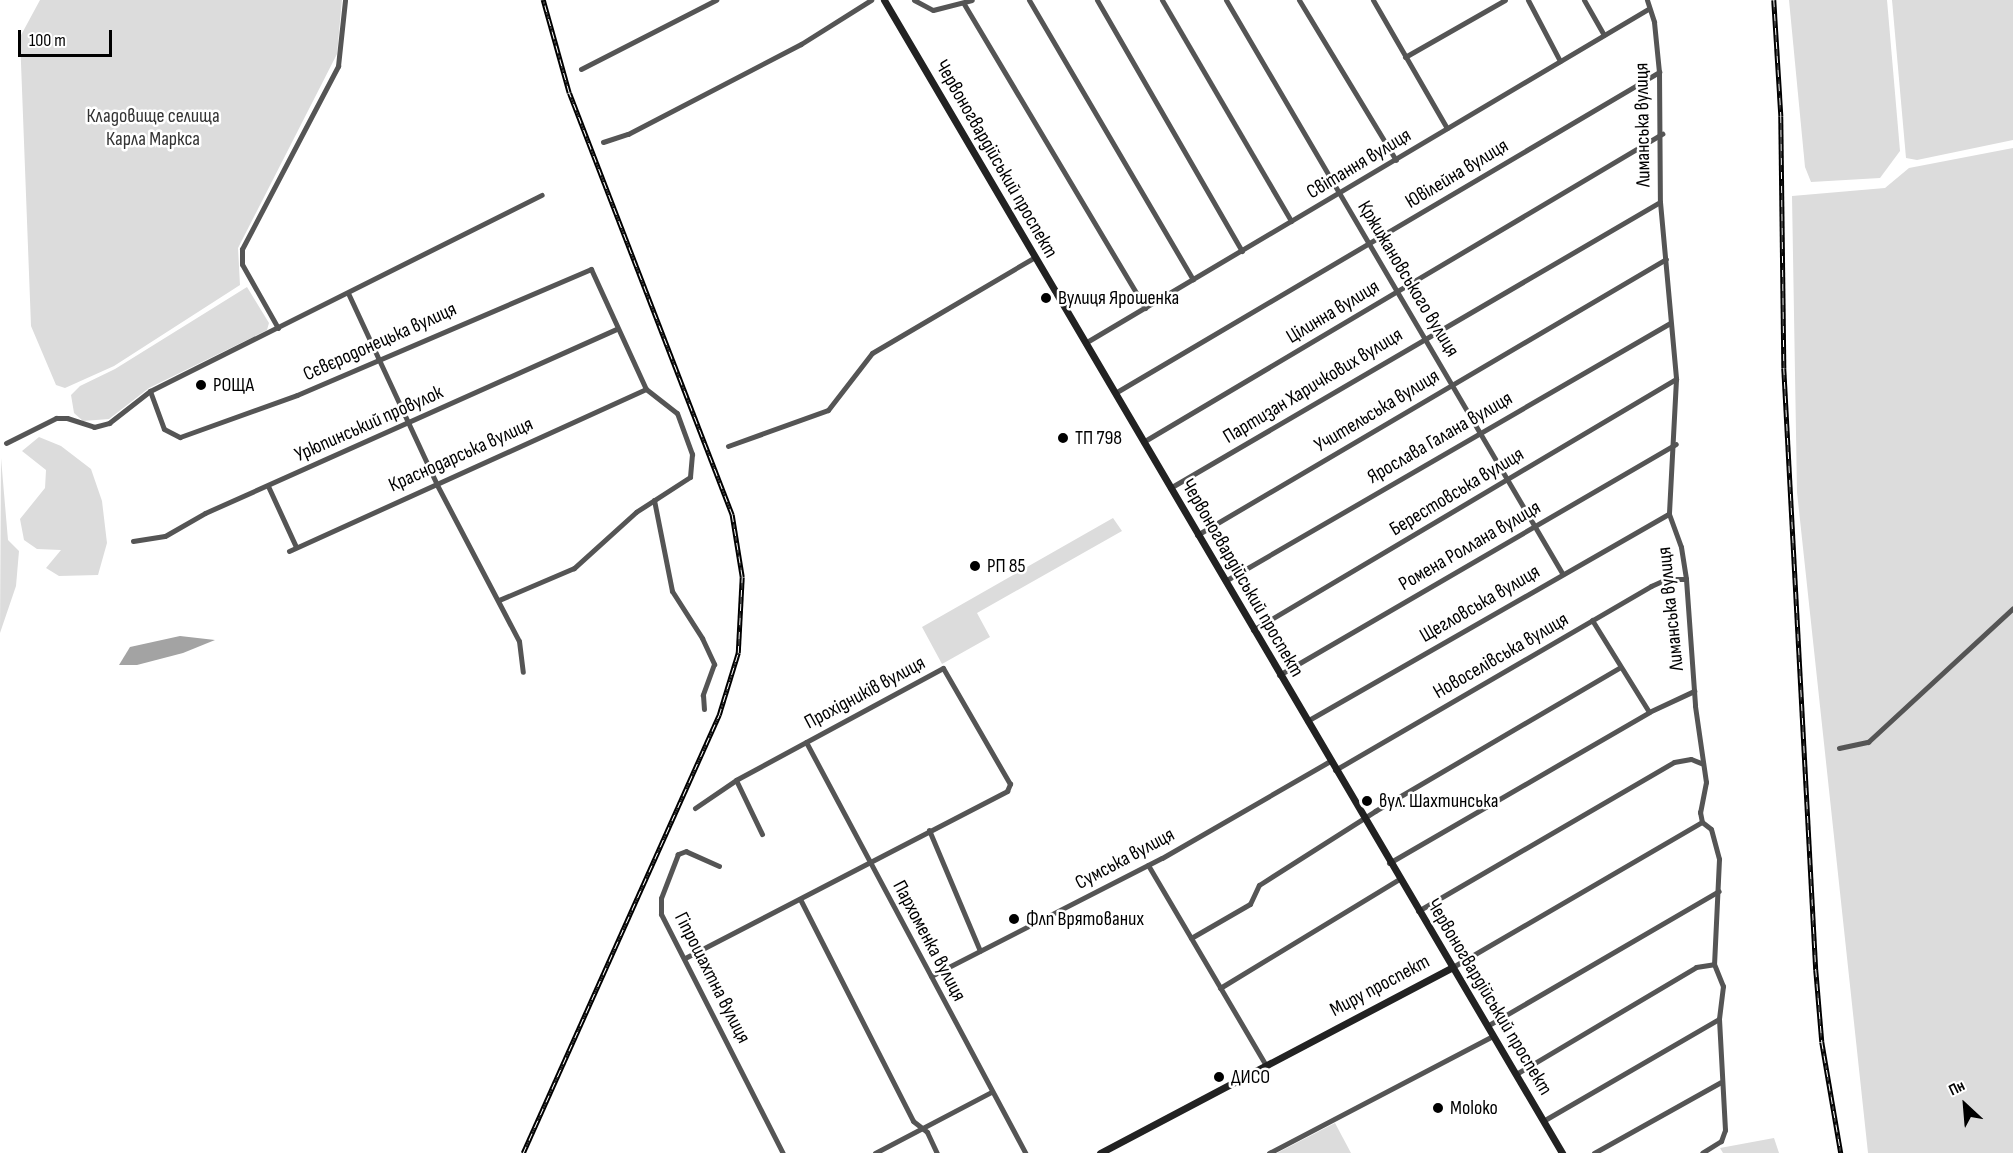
<!DOCTYPE html>
<meta charset="utf-8">
<style>
body{margin:0}
#map{position:relative;width:2013px;height:1153px;overflow:hidden;background:#fff;font-family:"Sofia Sans Condensed",sans-serif}
div>[style]{position:absolute}
.green>*{inset:0;background:#dcdcdc}
.water>*{inset:0;background:#a3a3a3}
.street>*{height:5px;margin:-2.5px;padding:0 2.5px;transform-origin:2.5px;border-radius:2.5px;background:#555}
.secondary>*{height:7px;margin:-3.5px;padding:0 3.5px;transform-origin:3.5px;border-radius:3.5px;background:#222}
.rail>*{height:4.5px;margin-top:-2.25px;transform-origin:0;background:repeating-linear-gradient(90deg,#fff 0 7px,#000 0 14px);box-sizing:border-box;border-block:2px solid #000}
.dots>*{width:16px;height:16px;translate:-50% -50%;box-sizing:border-box;border:3px solid #fff;border-radius:50%}
span{translate:-50% -50%;white-space:nowrap;text-align:center;line-height:1.15;-webkit-text-stroke:5px #fff;paint-order:stroke}
.park-label{font-size:20px;color:#333}
.street-label{font-size:20px;color:#000}
.poi-label{font-size:20px;color:#000}
.left{translate:0 -50%;text-align:left}
.north{position:absolute;left:1935px;top:1075px;width:60px;height:60px;-webkit-text-stroke:4px #fff;paint-order:stroke;rotate:334deg;font-size:16px;font-weight:700;line-height:24px;text-align:center;color:#000}
.north::after{content:'';display:block;margin:auto;width:21px;height:27px;background:#000;clip-path:polygon(50% 0,100% 100%,50% 72%,0 100%)}
.scale{position:absolute;left:18px;top:30px;width:94px;height:27px;box-sizing:border-box;border:3px solid #000;border-top:0;padding-left:8px;font-size:18px;line-height:21px;white-space:nowrap;color:#000;-webkit-text-stroke:4px #fff;paint-order:stroke}
</style>
<div id="map">
<div class="green">
<div style="clip-path:polygon(40px 0,342px 0,337px 54px,238px 248px,240px 285px,114px 366px,65px 388px,56px 385px,31px 326px,20px 37px)"></div>
<div style="clip-path:polygon(1789px 0,1887px 0,1900px 151px,1880px 178px,1811px 182px,1805px 167px)"></div>
<div style="clip-path:polygon(1892px 0,2013px 0,2013px 140px,1917px 160px,1906px 158px)"></div>
<div style="clip-path:polygon(2013px 148px,2013px 1153px,1868px 1153px,1797px 492px,1792px 196px,1885px 188px,1909px 168px)"></div>
<div style="clip-path:polygon(247px 287px,269px 323px,267px 330px,149px 388px,109px 419px,83px 421px,74px 413px,71px 395px,80px 386px,115px 369px)"></div>
<div style="clip-path:polygon(39px 437px,61px 446px,91px 469px,102px 501px,107px 543px,98px 575px,59px 576px,46px 568px,61px 550px,37px 549px,24px 540px,20px 519px,45px 488px,46px 470px,22px 451px)"></div>
<div style="clip-path:polygon(1px 458px,8px 540px,19px 551px,16px 586px,0 633px)"></div>
<div style="clip-path:polygon(1113px 518px,1122px 531px,977px 613px,990px 637px,942px 664px,922px 627px)"></div>
<div style="clip-path:polygon(1335px 1123px,1351px 1153px,1277px 1153px)"></div>
<div style="clip-path:polygon(1774px 1138px,1779px 1153px,1723px 1153px,1720px 1148px)"></div>
</div>
<div class="water">
<div style="clip-path:polygon(180px 636px,215px 640px,183px 653px,137px 665px,119px 665px,130px 647px)"></div>
</div>
<div class="street">
<div style="left:914px;top:0;width:21px;rotate:28deg"></div>
<div style="left:933px;top:10px;width:40px;rotate:-14.4deg"></div>
<div style="left:1029px;top:0;width:324px;rotate:59.6deg"></div>
<div style="left:1097px;top:0;width:290px;rotate:60deg"></div>
<div style="left:1162px;top:0;width:256px;rotate:59.7deg"></div>
<div style="left:1226px;top:0;width:664px;rotate:59.61deg"></div>
<div style="left:1299px;top:0;width:187px;rotate:58.8deg"></div>
<div style="left:1373px;top:0;width:148px;rotate:60deg"></div>
<div style="left:1528px;top:0;width:69px;rotate:62.3deg"></div>
<div style="left:1584px;top:0;width:40px;rotate:60.3deg"></div>
<div style="left:1647px;top:0;width:23px;rotate:72deg"></div>
<div style="left:1654px;top:22px;width:50px;rotate:84.3deg"></div>
<div style="left:1659px;top:72px;width:130px;rotate:89.6deg"></div>
<div style="left:1660px;top:202px;width:178px;rotate:84.8deg"></div>
<div style="left:1676px;top:379px;width:135px;rotate:93deg"></div>
<div style="left:1669px;top:514px;width:35px;rotate:70deg"></div>
<div style="left:1681px;top:547px;width:32px;rotate:81deg"></div>
<div style="left:1686px;top:579px;width:127px;rotate:85.9deg"></div>
<div style="left:1695px;top:706px;width:77px;rotate:81.8deg"></div>
<div style="left:1706px;top:782px;width:31px;rotate:101deg"></div>
<div style="left:1700px;top:812px;width:10px;rotate:79deg"></div>
<div style="left:1702px;top:822px;width:11px;rotate:38deg"></div>
<div style="left:1711px;top:829px;width:31px;rotate:75deg"></div>
<div style="left:1719px;top:859px;width:105px;rotate:92.7deg"></div>
<div style="left:1714px;top:964px;width:24px;rotate:68deg"></div>
<div style="left:1723px;top:986px;width:33px;rotate:97deg"></div>
<div style="left:1719px;top:1019px;width:111px;rotate:86.9deg"></div>
<div style="left:1725px;top:1130px;width:12px;rotate:110deg"></div>
<div style="left:1721px;top:1141px;width:22px;rotate:148deg"></div>
<div style="left:964px;top:4px;width:354px;rotate:59.2deg"></div>
<div style="left:1405px;top:57px;width:115px;rotate:-29.7deg"></div>
<div style="left:581px;top:69px;width:152px;rotate:-27.1deg"></div>
<div style="left:603px;top:142px;width:26px;rotate:-18deg"></div>
<div style="left:628px;top:134px;width:195px;rotate:-27.5deg"></div>
<div style="left:801px;top:44px;width:83px;rotate:-32.2deg"></div>
<div style="left:348px;top:293px;width:209px;rotate:65.1deg"></div>
<div style="left:436px;top:483px;width:178px;rotate:62.3deg"></div>
<div style="left:519px;top:641px;width:31px;rotate:83deg"></div>
<div style="left:278px;top:328px;width:73px;rotate:-119.4deg"></div>
<div style="left:242px;top:264px;width:15px;rotate:-90deg"></div>
<div style="left:242px;top:249px;width:207px;rotate:-62.3deg"></div>
<div style="left:338px;top:66px;width:66px;rotate:-83.9deg"></div>
<div style="left:1085px;top:343px;width:655px;rotate:-30.68deg"></div>
<div style="left:150px;top:391px;width:40px;rotate:69.8deg"></div>
<div style="left:164px;top:429px;width:18px;rotate:27deg"></div>
<div style="left:180px;top:437px;width:124px;rotate:-19.7deg"></div>
<div style="left:297px;top:395px;width:320px;rotate:-23.2deg"></div>
<div style="left:591px;top:269px;width:132px;rotate:65.4deg"></div>
<div style="left:646px;top:389px;width:39px;rotate:38deg"></div>
<div style="left:677px;top:413px;width:44px;rotate:69.9deg"></div>
<div style="left:692px;top:454px;width:23px;rotate:95deg"></div>
<div style="left:690px;top:477px;width:64px;rotate:147.1deg"></div>
<div style="left:636px;top:512px;width:84px;rotate:137.9deg"></div>
<div style="left:574px;top:568px;width:82px;rotate:156.9deg"></div>
<div style="left:1115px;top:393px;width:632px;rotate:-30.54deg"></div>
<div style="left:1143px;top:442px;width:604px;rotate:-30.69deg"></div>
<div style="left:6px;top:443px;width:56px;rotate:-26.6deg"></div>
<div style="left:56px;top:418px;width:11px"></div>
<div style="left:67px;top:418px;width:28px;rotate:18deg"></div>
<div style="left:94px;top:427px;width:16px;rotate:-15deg"></div>
<div style="left:109px;top:423px;width:52px;rotate:-38deg"></div>
<div style="left:150px;top:391px;width:438px;rotate:-26.6deg"></div>
<div style="left:728px;top:446px;width:106px;rotate:-19.8deg"></div>
<div style="left:828px;top:410px;width:72px;rotate:-52.3deg"></div>
<div style="left:872px;top:353px;width:189px;rotate:-30.5deg"></div>
<div style="left:268px;top:486px;width:67px;rotate:65.3deg"></div>
<div style="left:1170px;top:488px;width:567px;rotate:-30.27deg"></div>
<div style="left:654px;top:500px;width:93px;rotate:78.8deg"></div>
<div style="left:672px;top:591px;width:56px;rotate:57.4deg"></div>
<div style="left:702px;top:638px;width:29px;rotate:65deg"></div>
<div style="left:714px;top:664px;width:33px;rotate:110deg"></div>
<div style="left:703px;top:695px;width:14px;rotate:86deg"></div>
<div style="left:1197px;top:535px;width:544px;rotate:-30.48deg"></div>
<div style="left:133px;top:541px;width:32px;rotate:-9deg"></div>
<div style="left:165px;top:536px;width:46px;rotate:-29.9deg"></div>
<div style="left:205px;top:513px;width:451px;rotate:-24.1deg"></div>
<div style="left:289px;top:551px;width:392px;rotate:-24.4deg"></div>
<div style="left:1225px;top:581px;width:514px;rotate:-30.1deg"></div>
<div style="left:1592px;top:620px;width:108px;rotate:58.2deg"></div>
<div style="left:1253px;top:630px;width:492px;rotate:-30.7deg"></div>
<div style="left:1279px;top:675px;width:459px;rotate:-30.2deg"></div>
<div style="left:1307px;top:721px;width:417px;rotate:-29.8deg"></div>
<div style="left:806px;top:742px;width:466px;rotate:61.9deg"></div>
<div style="left:1839px;top:748px;width:30px;rotate:-12deg"></div>
<div style="left:1868px;top:742px;width:197px;rotate:-42.7deg"></div>
<div style="left:1335px;top:770px;width:366px;rotate:-30.2deg"></div>
<div style="left:1651px;top:586px;width:17px;rotate:-24deg"></div>
<div style="left:1667px;top:579px;width:19px"></div>
<div style="left:695px;top:808px;width:50px;rotate:-34.3deg"></div>
<div style="left:929px;top:830px;width:131px;rotate:67.1deg"></div>
<div style="left:1389px;top:863px;width:301px;rotate:-30.1deg"></div>
<div style="left:1649px;top:712px;width:50px;rotate:-25deg"></div>
<div style="left:1148px;top:865px;width:232px;rotate:59.5deg"></div>
<div style="left:719px;top:866px;width:36px;rotate:-156deg"></div>
<div style="left:686px;top:851px;width:9px;rotate:159deg"></div>
<div style="left:678px;top:854px;width:47px;rotate:111.1deg"></div>
<div style="left:661px;top:898px;width:16px;rotate:90deg"></div>
<div style="left:661px;top:914px;width:268px;rotate:63deg"></div>
<div style="left:800px;top:899px;width:249px;rotate:63deg"></div>
<div style="left:913px;top:1121px;width:18px;rotate:38deg"></div>
<div style="left:927px;top:1132px;width:23px;rotate:65deg"></div>
<div style="left:1418px;top:911px;width:296px;rotate:-30.2deg"></div>
<div style="left:1674px;top:762px;width:17px;rotate:-10deg"></div>
<div style="left:1691px;top:759px;width:11px;rotate:22deg"></div>
<div style="left:1191px;top:938px;width:68px;rotate:-30deg"></div>
<div style="left:1250px;top:904px;width:21px;rotate:-65deg"></div>
<div style="left:1259px;top:885px;width:138px;rotate:-32.5deg"></div>
<div style="left:1375px;top:811px;width:284px;rotate:-30.4deg"></div>
<div style="left:685px;top:958px;width:363px;rotate:-27.4deg"></div>
<div style="left:1007px;top:791px;width:8px;rotate:-67deg"></div>
<div style="left:1010px;top:784px;width:134px;rotate:-120deg"></div>
<div style="left:943px;top:668px;width:235px;rotate:151.6deg"></div>
<div style="left:736px;top:780px;width:60px;rotate:64.3deg"></div>
<div style="left:1451px;top:968px;width:290px;rotate:-30.2deg"></div>
<div style="left:931px;top:976px;width:259px;rotate:-27.1deg"></div>
<div style="left:1162px;top:858px;width:194px;rotate:-30deg"></div>
<div style="left:1220px;top:988px;width:210px;rotate:-31.3deg"></div>
<div style="left:1487px;top:1026px;width:268px;rotate:-30.2deg"></div>
<div style="left:1516px;top:1074px;width:209px;rotate:-30.7deg"></div>
<div style="left:1696px;top:967px;width:18px;rotate:-9deg"></div>
<div style="left:1543px;top:1121px;width:203px;rotate:-30.1deg"></div>
<div style="left:875px;top:1153px;width:131px;rotate:-27.7deg"></div>
<div style="left:1269px;top:1153px;width:253px;rotate:-27.6deg"></div>
<div style="left:1594px;top:1153px;width:145px;rotate:-29.2deg"></div>
</div>
<div class="secondary">
<div style="left:884px;top:0;width:1338px;rotate:59.54deg"></div>
<div style="left:1100px;top:1153px;width:397px;rotate:-27.8deg"></div>
</div>
<div class="rail">
<div style="left:1774px;top:0;width:116px;rotate:86.5deg"></div>
<div style="left:1781px;top:116px;width:252px;rotate:89.3deg"></div>
<div style="left:1784px;top:368px;width:603px;rotate:86.96deg"></div>
<div style="left:1816px;top:970px;width:72px;rotate:85.2deg"></div>
<div style="left:1822px;top:1042px;width:113px;rotate:80.3deg"></div>
<div style="left:523px;top:1153px;width:480px;rotate:-65.9deg"></div>
<div style="left:719px;top:715px;width:65px;rotate:-73deg"></div>
<div style="left:738px;top:653px;width:76px;rotate:-87deg"></div>
<div style="left:742px;top:577px;width:63px;rotate:-99.2deg"></div>
<div style="left:732px;top:515px;width:452px;rotate:-111.1deg"></div>
<div style="left:569px;top:93px;width:97px;rotate:-105.6deg"></div>
</div>
<div class="dots">
<div style="left:1046px;top:298px;background:#000"></div>
<div style="left:201px;top:385px;background:#000"></div>
<div style="left:1063px;top:438px;background:#000"></div>
<div style="left:975px;top:566px;background:#000"></div>
<div style="left:1367px;top:801px;background:#000"></div>
<div style="left:1014px;top:919px;background:#000"></div>
<div style="left:1219px;top:1077px;background:#000"></div>
<div style="left:1438px;top:1108px;background:#000"></div>
</div>
<div class="park-label">
<span style="left:153px;top:128px">Кладовище селища<br>Карла Маркса</span>
</div>
<div class="street-label">
<span style="left:1643px;top:125px;rotate:-91deg">Лиманська вулиця</span>
<span style="left:996px;top:159px;rotate:60deg">Червоногвардійський проспект</span>
<span style="left:1359px;top:164px;rotate:-31deg">Світання вулиця</span>
<span style="left:1457px;top:174px;rotate:-31deg">Ювілейна вулиця</span>
<span style="left:1408px;top:279px;rotate:59deg">Кржижановського вулиця</span>
<span style="left:1333px;top:312px;rotate:-31deg">Цілинна вулиця</span>
<span style="left:380px;top:342px;rotate:-24deg">Сєвєродонецька вулиця</span>
<span style="left:1313px;top:386px;rotate:-31deg">Партизан Харичкових вулиця</span>
<span style="left:1377px;top:411px;rotate:-31deg">Учительська вулиця</span>
<span style="left:369px;top:424px;rotate:-24deg">Урюпинський провулок</span>
<span style="left:1440px;top:438px;rotate:-30deg">Ярослава Галана вулиця</span>
<span style="left:461px;top:455px;rotate:-24deg">Краснодарська вулиця</span>
<span style="left:1457px;top:492px;rotate:-31deg">Берестовська вулиця</span>
<span style="left:1470px;top:546px;rotate:-30deg">Ромена Роллана вулиця</span>
<span style="left:1242px;top:578px;rotate:60deg">Червоногвардійський проспект</span>
<span style="left:1480px;top:604px;rotate:-30deg">Щегловська вулиця</span>
<span style="left:1671px;top:609px;rotate:-96deg">Лиманська вулиця</span>
<span style="left:1501px;top:656px;rotate:-30deg">Новоселівська вулиця</span>
<span style="left:865px;top:693px;rotate:-28deg">Прохідників вулиця</span>
<span style="left:1125px;top:859px;rotate:-28deg">Сумська вулиця</span>
<span style="left:929px;top:941px;rotate:62deg">Пархоменка вулиця</span>
<span style="left:712px;top:978px;rotate:63deg">Гіпрошахтна вулиця</span>
<span style="left:1380px;top:986px;rotate:-28deg">Миру проспект</span>
<span style="left:1489px;top:997px;rotate:59deg">Червоногвардійський проспект</span>
</div>
<div class="poi-label">
<span class="left" style="left:1058px;top:298px">Вулиця Ярошенка</span>
<span class="left" style="left:213px;top:385px">РОЩА</span>
<span class="left" style="left:1075px;top:438px">ТП 798</span>
<span class="left" style="left:987px;top:566px">РП 85</span>
<span class="left" style="left:1379px;top:801px">вул. Шахтинська</span>
<span class="left" style="left:1026px;top:919px">Флп Врятованих</span>
<span class="left" style="left:1231px;top:1077px">ДИСО</span>
<span class="left" style="left:1450px;top:1108px">Moloko</span>
</div>
<div class="north">Пн</div>
<div class="scale">100 m</div>
</div>
